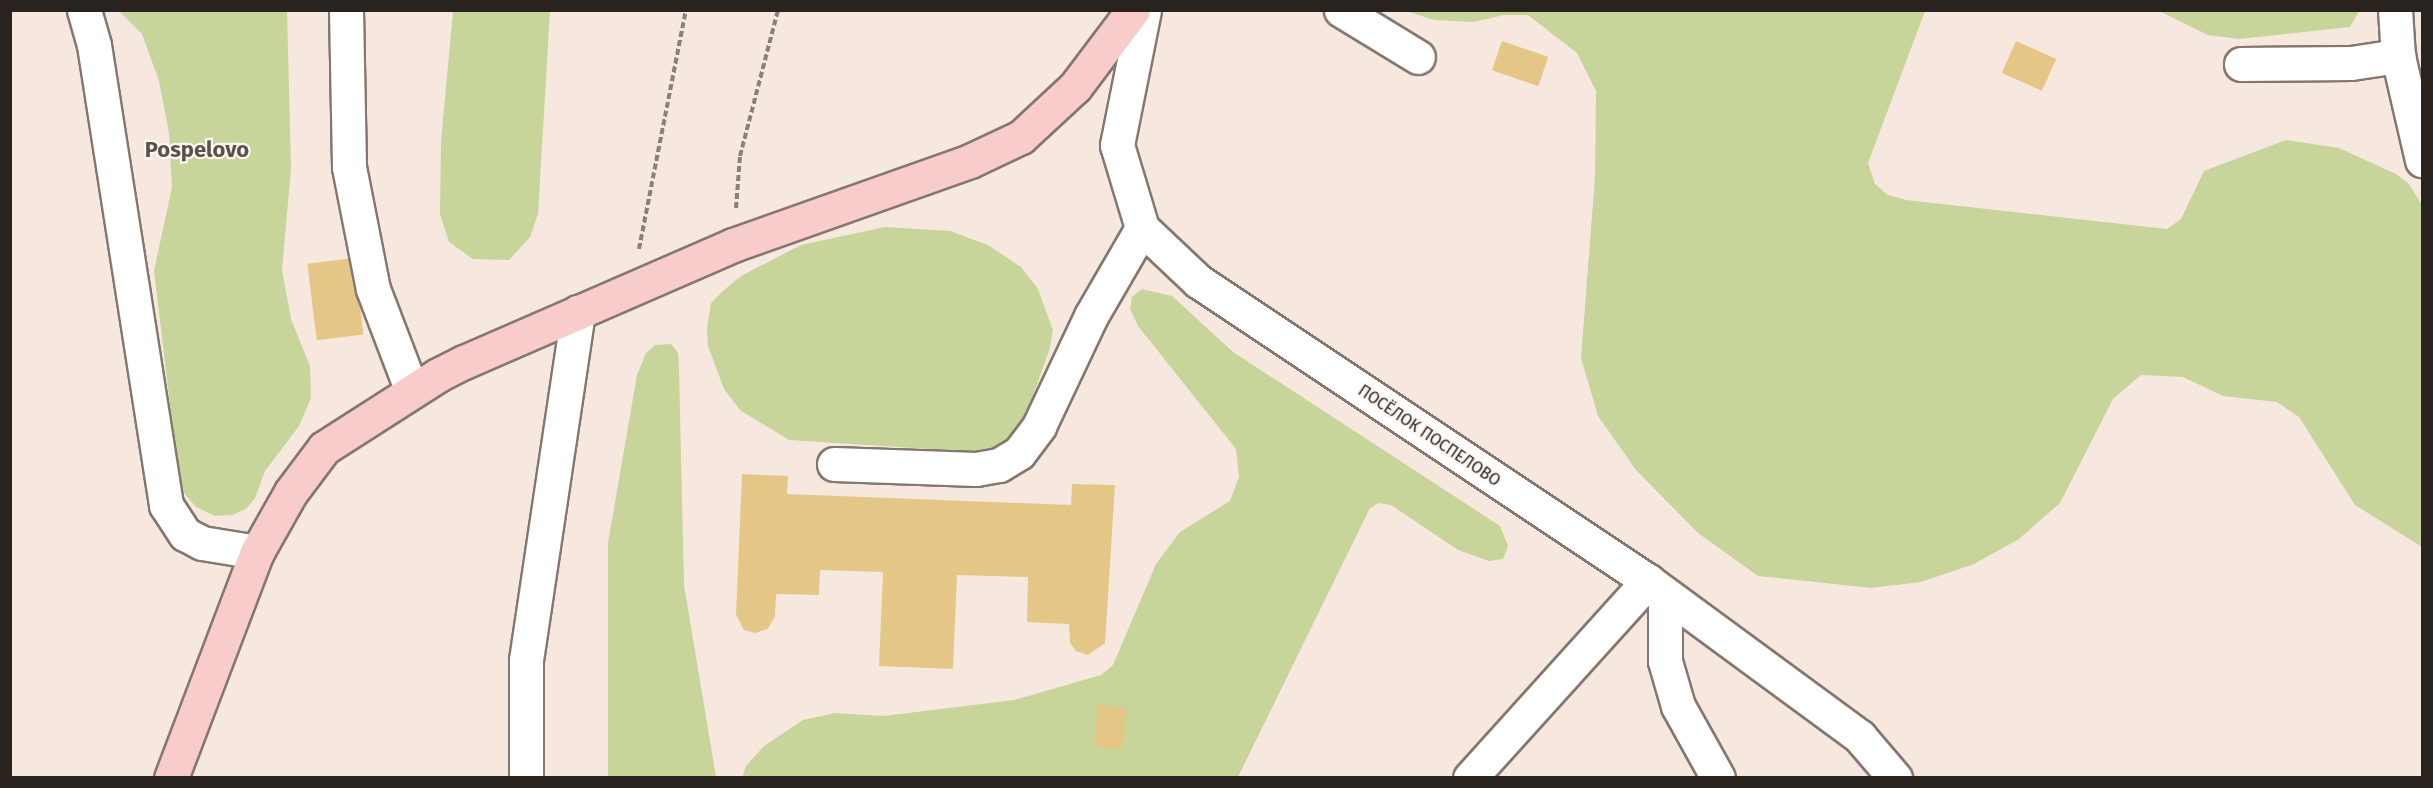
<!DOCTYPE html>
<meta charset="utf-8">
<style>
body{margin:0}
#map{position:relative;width:2433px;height:788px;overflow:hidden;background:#f7e8df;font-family:"Fira Sans",sans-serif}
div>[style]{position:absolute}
.green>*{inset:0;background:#c7d49a}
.building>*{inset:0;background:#e4c787;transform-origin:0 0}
.path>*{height:4px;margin-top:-2px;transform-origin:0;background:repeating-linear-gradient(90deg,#898079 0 6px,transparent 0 9px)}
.roads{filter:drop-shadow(2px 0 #85776f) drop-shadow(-2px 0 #85776f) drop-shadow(0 2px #85776f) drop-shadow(0 -2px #85776f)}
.minor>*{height:33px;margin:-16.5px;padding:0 16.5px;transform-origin:16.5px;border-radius:16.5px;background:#fff}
.major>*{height:33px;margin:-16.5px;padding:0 16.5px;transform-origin:16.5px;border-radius:16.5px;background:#f7ccca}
span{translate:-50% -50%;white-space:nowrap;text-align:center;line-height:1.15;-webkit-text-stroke:4.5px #fdf7f3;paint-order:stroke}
.street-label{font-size:16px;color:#28231f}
.district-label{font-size:22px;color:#5d5049;font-weight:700}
.frame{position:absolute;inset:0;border:12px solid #28231f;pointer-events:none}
</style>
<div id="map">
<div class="green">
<div style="clip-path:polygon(119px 11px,287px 11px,291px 169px,282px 270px,291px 319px,310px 366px,311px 398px,299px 426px,265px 471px,255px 498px,246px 509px,232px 515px,215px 516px,196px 507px,183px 492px,178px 471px,154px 271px,172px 187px,169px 133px,159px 81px,142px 34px)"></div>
<div style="clip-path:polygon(453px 11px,550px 11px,538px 214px,530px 237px,509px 260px,473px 259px,449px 242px,440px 214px,441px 142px)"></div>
<div style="clip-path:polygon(1406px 11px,1925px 11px,1868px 163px,1875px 184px,1888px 195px,1906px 200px,2167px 229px,2181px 219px,2204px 171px,2286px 140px,2339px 148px,2396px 174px,2409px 184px,2422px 205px,2422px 547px,2355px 505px,2299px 417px,2277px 402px,2223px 396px,2183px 377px,2141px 375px,2113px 399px,2060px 503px,2019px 539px,1974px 564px,1921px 582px,1871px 588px,1758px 576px,1698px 533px,1636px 470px,1598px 416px,1581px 358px,1595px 177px,1596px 91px,1577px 53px,1528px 15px,1504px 15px,1473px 22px,1434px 20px)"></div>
<div style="clip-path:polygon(2159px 11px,2359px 10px,2359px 11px,2350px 27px,2239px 39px,2208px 35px)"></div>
<div style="clip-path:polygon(885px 227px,950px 231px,988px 245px,1021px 267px,1038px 289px,1053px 330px,1050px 348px,1025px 418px,1010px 439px,994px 448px,976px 452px,789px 440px,740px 410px,724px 389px,708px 346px,707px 328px,711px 303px,724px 290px,741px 276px,801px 245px)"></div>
<div style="clip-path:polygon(1142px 289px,1172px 296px,1233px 352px,1500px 526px,1508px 546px,1503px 559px,1489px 561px,1458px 550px,1391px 505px,1379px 503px,1370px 508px,1238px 777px,742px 778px,746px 766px,764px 746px,803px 720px,835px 713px,884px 716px,1014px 700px,1101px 675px,1113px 665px,1156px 564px,1180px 532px,1230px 501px,1239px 477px,1236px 449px,1138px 326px,1130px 309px,1132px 297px)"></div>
<div style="clip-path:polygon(671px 344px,678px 353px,679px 369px,684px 585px,716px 777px,608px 777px,608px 543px,637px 375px,646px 353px,655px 345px)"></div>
</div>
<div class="building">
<div style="left:1502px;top:41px;width:49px;height:31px;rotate:19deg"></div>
<div style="left:2016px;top:41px;width:44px;height:35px;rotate:24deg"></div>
<div style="left:354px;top:258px;width:77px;height:47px;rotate:83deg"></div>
<div style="clip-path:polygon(742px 474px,788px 476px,787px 494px,1071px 505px,1072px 484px,1115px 485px,1105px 643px,1088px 655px,1076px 651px,1070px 643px,1069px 624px,1027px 622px,1028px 577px,957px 575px,953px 669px,879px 666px,883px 572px,820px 570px,819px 595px,776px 594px,775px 616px,768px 629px,755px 633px,744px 630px,736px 615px)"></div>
<div style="left:1098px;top:705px;width:29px;height:42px;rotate:6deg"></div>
</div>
<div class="path">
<div style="left:736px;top:208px;width:52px;rotate:-85.6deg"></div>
<div style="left:740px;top:156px;width:151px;rotate:-75.4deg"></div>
<div style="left:639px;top:249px;width:244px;rotate:-78.9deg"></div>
</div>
<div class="roads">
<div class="minor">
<div style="left:84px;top:10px;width:36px;rotate:74deg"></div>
<div style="left:94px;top:45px;width:466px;rotate:81.1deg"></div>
<div style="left:166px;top:505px;width:35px;rotate:57deg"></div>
<div style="left:185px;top:534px;width:19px;rotate:28deg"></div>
<div style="left:202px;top:543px;width:56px;rotate:9.3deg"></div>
<div style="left:346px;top:10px;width:157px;rotate:88.9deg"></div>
<div style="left:349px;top:167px;width:124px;rotate:78.9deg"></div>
<div style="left:373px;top:289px;width:109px;rotate:69.1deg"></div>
<div style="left:1144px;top:10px;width:138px;rotate:101.3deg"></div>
<div style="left:1117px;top:145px;width:87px;rotate:73.2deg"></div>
<div style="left:1142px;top:228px;width:77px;rotate:43.4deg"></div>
<div style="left:1198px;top:281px;width:541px;rotate:33.69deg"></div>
<div style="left:1648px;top:581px;width:263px;rotate:36.3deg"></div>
<div style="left:1860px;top:737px;width:54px;rotate:49.5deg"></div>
<div style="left:1341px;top:10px;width:90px;rotate:31.4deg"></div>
<div style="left:2395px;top:10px;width:46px;rotate:86.3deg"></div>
<div style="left:2398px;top:56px;width:107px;rotate:77deg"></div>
<div style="left:2241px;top:64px;width:110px;rotate:-0.5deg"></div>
<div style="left:2351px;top:63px;width:48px;rotate:-8.5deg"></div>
<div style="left:834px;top:464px;width:142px;rotate:2deg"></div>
<div style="left:976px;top:469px;width:23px;rotate:-10deg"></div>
<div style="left:999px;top:465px;width:23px;rotate:-31deg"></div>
<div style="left:1019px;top:453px;width:34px;rotate:-53deg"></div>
<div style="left:1039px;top:426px;width:122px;rotate:-64.7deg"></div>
<div style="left:1091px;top:316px;width:102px;rotate:-59.9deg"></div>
<div style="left:1665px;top:595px;width:66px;rotate:90deg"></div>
<div style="left:1665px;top:661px;width:47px;rotate:73.9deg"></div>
<div style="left:1678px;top:706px;width:82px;rotate:60.9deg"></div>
<div style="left:526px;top:778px;width:118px;rotate:-90deg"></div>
<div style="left:526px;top:660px;width:352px;rotate:-81.5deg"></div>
<div style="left:1470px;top:778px;width:266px;rotate:-47.9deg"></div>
</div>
<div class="major">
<div style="left:171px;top:778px;width:242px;rotate:-69.2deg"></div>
<div style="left:257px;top:552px;width:69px;rotate:-60.5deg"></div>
<div style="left:291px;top:492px;width:55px;rotate:-53.1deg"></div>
<div style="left:324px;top:448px;width:135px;rotate:-32.6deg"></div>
<div style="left:438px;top:375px;width:29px;rotate:-27deg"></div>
<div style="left:464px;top:362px;width:293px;rotate:-23.5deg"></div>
<div style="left:733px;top:245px;width:251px;rotate:-19.5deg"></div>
<div style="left:970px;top:161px;width:56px;rotate:-25.2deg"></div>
<div style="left:1021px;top:137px;width:74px;rotate:-42.8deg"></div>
<div style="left:1075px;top:87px;width:96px;rotate:-53deg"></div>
</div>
</div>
<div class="street-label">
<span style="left:1429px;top:436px;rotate:34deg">ПОСЁЛОК ПОСПЕЛОВО</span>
</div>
<div class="district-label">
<span style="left:197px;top:150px">Pospelovo</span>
</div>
<div class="frame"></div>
</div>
